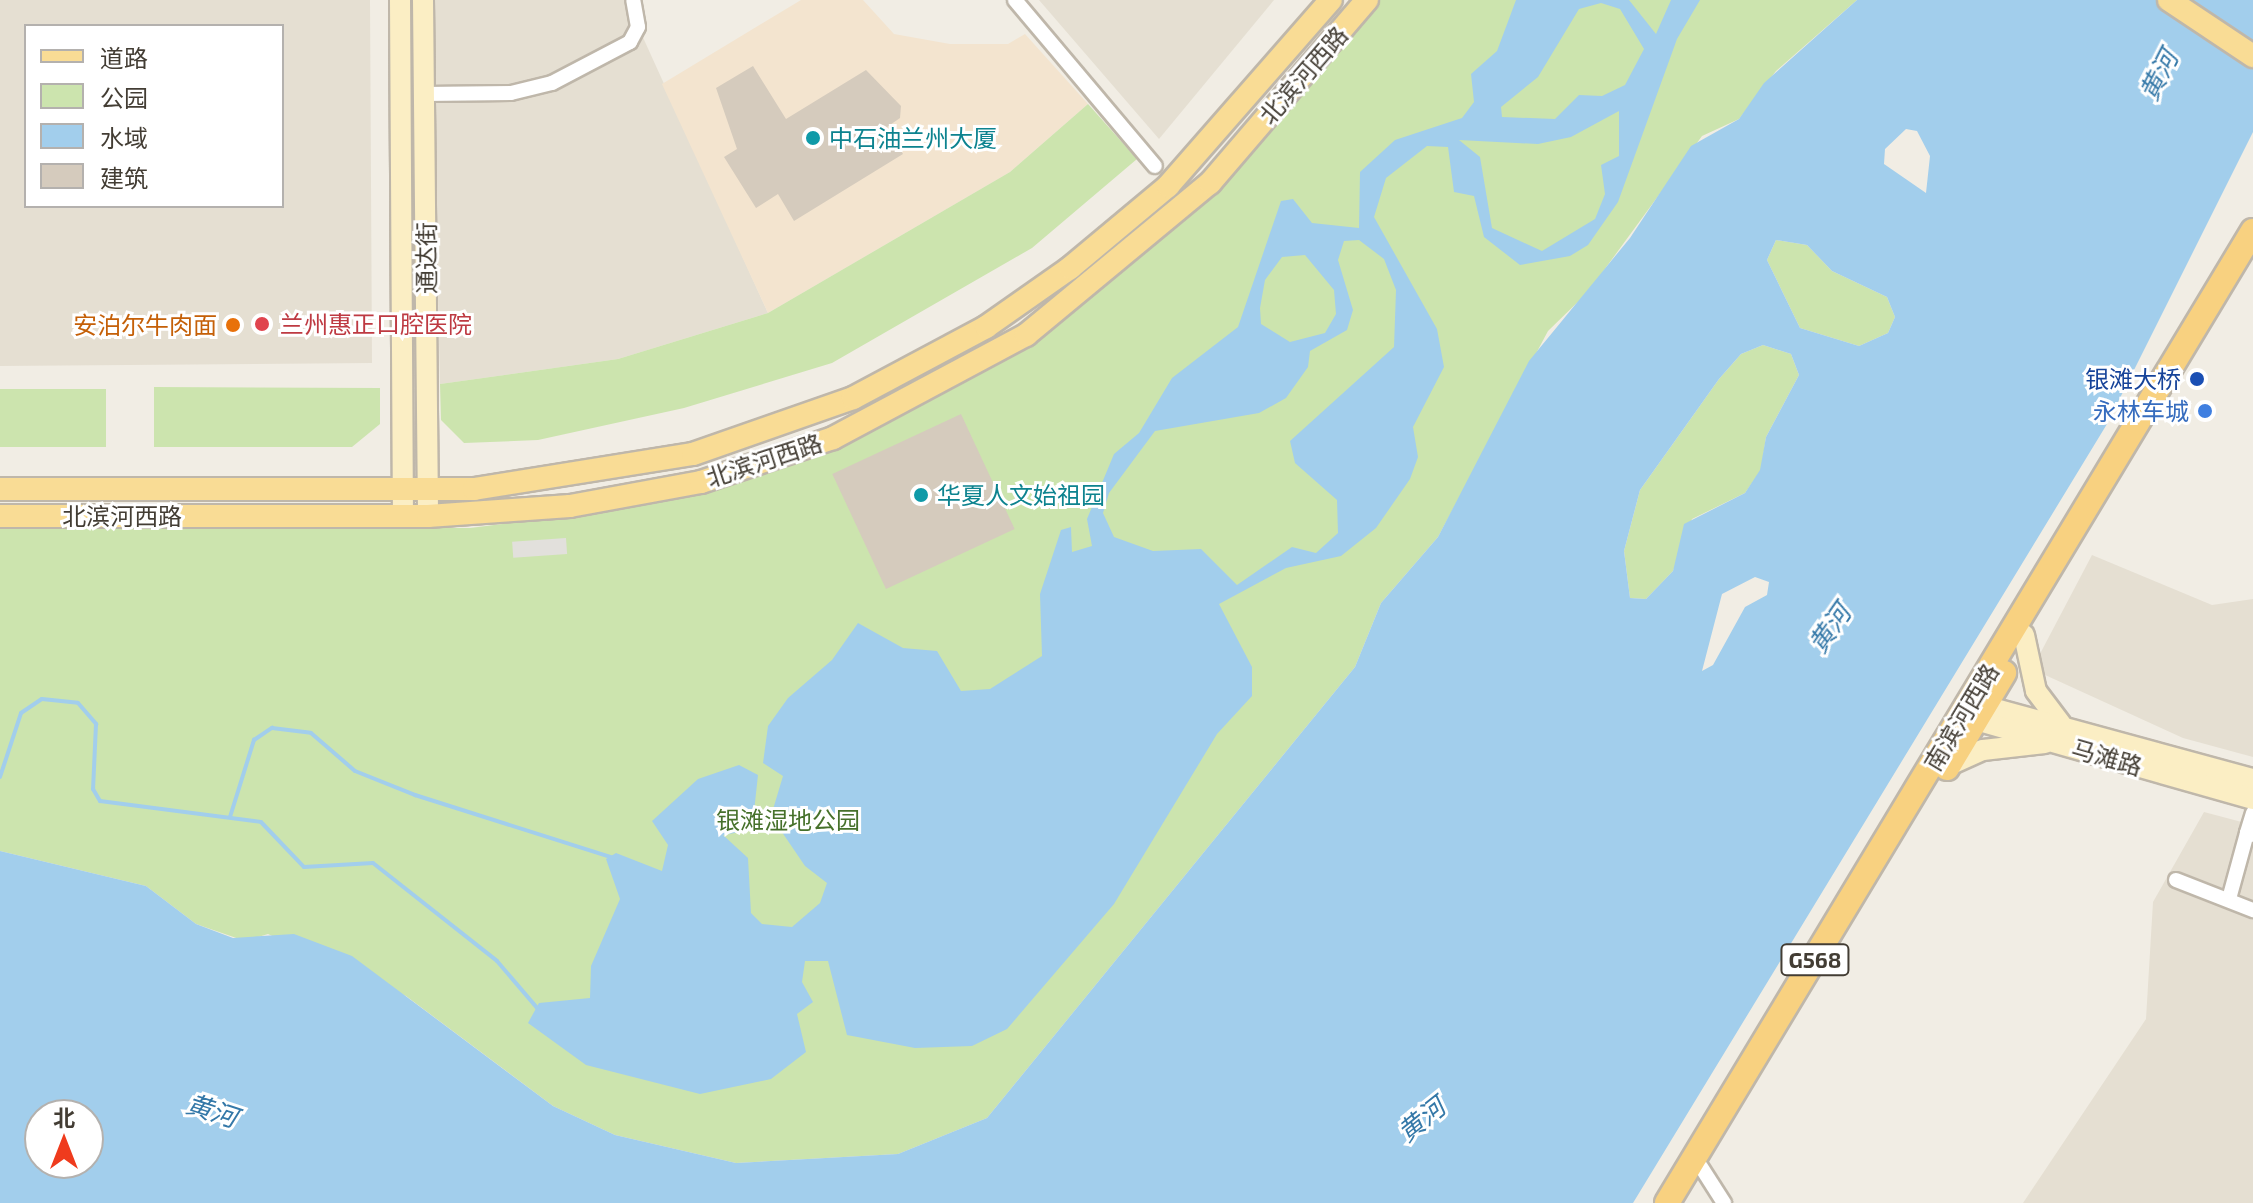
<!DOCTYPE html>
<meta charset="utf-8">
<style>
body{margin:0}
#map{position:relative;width:2253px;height:1203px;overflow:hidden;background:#f1ede4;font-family:"Exo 2","Noto Sans SC",sans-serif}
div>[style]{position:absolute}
.residential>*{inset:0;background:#e5dfd2}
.commercial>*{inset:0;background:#f3e4cf}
.green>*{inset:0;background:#cce4ae;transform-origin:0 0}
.parking>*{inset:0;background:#e2e0dc;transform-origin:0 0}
.water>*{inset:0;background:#a2ceec}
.stream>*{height:4px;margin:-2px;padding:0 2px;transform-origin:2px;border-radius:2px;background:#a2ceec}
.building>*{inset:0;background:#d5cbbd;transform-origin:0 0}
.roads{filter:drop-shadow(2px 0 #bfb7aa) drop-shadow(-2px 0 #bfb7aa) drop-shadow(0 2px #bfb7aa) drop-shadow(0 -2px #bfb7aa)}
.minor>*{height:14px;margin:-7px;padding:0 7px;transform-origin:7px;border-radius:7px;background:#fff}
.secondary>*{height:20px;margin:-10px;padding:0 10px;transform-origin:10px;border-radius:10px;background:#fbeec4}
.primary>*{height:22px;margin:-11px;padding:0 11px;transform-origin:11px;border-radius:11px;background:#f9dc95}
.trunk>*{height:24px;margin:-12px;padding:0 12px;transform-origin:12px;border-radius:12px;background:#f8d180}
.dots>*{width:22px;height:22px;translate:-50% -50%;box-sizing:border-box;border:4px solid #fff;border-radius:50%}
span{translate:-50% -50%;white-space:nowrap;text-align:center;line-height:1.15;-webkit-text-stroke:6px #fff;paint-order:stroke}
.shield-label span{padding:2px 6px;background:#fff;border:2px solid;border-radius:6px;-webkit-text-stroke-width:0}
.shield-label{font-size:22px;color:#433d34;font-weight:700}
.street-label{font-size:24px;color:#433d34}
.culture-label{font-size:24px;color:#0d838f}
.left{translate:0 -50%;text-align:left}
.health-label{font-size:24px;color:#be3a42}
.food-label{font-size:24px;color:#c56008}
.right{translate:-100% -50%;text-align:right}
.transit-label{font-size:24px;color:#164399}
.shop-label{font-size:24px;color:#366cbe}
.park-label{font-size:24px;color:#46712b}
.water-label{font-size:26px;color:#3478a8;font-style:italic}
.legend{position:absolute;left:24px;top:24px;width:260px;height:184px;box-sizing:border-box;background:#fff;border:2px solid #b4b1ae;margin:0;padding:10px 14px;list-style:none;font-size:24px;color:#433d34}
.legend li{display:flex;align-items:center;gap:16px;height:40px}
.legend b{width:40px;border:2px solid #b4b1ae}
.north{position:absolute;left:24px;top:1099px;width:80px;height:80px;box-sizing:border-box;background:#fff;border:2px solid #b4b1ae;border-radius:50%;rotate:0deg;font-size:22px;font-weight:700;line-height:32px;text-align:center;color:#433d34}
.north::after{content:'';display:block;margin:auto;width:28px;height:36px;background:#ef3b1d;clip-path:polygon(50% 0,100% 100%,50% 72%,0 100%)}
</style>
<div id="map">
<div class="residential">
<div style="clip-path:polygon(evenodd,0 0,370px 0,372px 363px,0 366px,0 0,282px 26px,282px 206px,26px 206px,26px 26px,282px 26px)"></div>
<div style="clip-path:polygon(431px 0,626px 0,768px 313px,618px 359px,440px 384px)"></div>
<div style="clip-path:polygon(1039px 0,1274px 0,1159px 139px)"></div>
<div style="clip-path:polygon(2092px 555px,2212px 605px,2253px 599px,2253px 757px,2183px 738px,2032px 669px)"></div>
<div style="clip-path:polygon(2204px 812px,2253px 825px,2253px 1203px,2023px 1203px,2146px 1019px,2153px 902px)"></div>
</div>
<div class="commercial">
<div style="clip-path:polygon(801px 0,863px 0,894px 34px,950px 44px,1008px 44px,1025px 34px,1088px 104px,1010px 172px,768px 313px,662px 84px)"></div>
</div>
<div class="green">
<div style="clip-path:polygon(1367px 0,1857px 0,1776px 71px,1739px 119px,1702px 136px,1588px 292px,1548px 331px,1438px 537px,1381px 603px,1355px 667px,987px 1118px,898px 1154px,736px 1163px,615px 1135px,553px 1106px,406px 996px,268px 934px,245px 941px,196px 924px,146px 886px,0 851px,0 526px,470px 528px,601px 512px,737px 484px,855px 438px,1026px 335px,1210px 183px)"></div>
<div style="clip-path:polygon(1088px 104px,1137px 159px,1032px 248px,832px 363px,684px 408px,538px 440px,464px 443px,441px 420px,440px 384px,618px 359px,768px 313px,1010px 172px)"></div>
<div style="clip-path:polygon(1776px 240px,1807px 245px,1832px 271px,1887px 297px,1895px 317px,1888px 333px,1859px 346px,1800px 328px,1767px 260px)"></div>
<div style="clip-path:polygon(1763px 345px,1791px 354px,1799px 375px,1766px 437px,1761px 470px,1745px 493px,1692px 519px,1673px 571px,1646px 599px,1630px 598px,1624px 551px,1640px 490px,1719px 379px,1741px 354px)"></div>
<div style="clip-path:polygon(154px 387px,380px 388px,380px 424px,352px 447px,154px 447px)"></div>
<div style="left:0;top:389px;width:106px;height:58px"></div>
</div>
<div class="parking">
<div style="left:566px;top:538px;width:16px;height:54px;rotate:86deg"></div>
</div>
<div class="water">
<div style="clip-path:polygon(evenodd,1516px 0,1629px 0,1656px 34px,1671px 0,1700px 0,1677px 39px,1618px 202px,1588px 245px,1570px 256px,1520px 265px,1484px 237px,1474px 196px,1454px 192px,1448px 147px,1427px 146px,1386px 178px,1374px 217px,1437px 329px,1444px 367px,1413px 427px,1418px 457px,1410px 479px,1376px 528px,1341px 556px,1286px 568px,1219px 604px,1252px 667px,1252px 696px,1217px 734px,1114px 904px,1007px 1029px,972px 1046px,915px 1048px,847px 1035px,828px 961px,805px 961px,802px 982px,813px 1002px,797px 1014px,806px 1052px,771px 1079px,700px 1094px,586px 1065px,528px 1023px,539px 1003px,590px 998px,591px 966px,620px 899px,606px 859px,616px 853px,662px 871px,668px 845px,652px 821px,698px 779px,739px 765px,758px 775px,752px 830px,723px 835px,748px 858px,751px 913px,762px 924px,792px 927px,820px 903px,827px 883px,805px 866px,771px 816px,783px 776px,763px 763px,768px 726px,788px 698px,832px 660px,858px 623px,903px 648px,937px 651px,961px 691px,990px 689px,1042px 656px,1040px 594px,1061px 530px,1071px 527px,1072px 552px,1092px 546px,1087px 519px,1114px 454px,1139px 433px,1172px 378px,1238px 327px,1281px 201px,1293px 199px,1312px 223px,1359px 228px,1360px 172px,1395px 140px,1462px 118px,1474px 102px,1471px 74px,1497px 51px,1516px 0,1601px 3px,1620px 9px,1644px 49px,1625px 85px,1602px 96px,1579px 95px,1555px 119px,1502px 117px,1501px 107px,1538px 77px,1579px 9px,1601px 3px,1516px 0,1619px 111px,1619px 156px,1601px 165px,1605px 194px,1595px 219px,1542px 251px,1492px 228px,1480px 157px,1459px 140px,1538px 144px,1571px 137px,1619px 111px,1516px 0,1359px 240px,1384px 259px,1396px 290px,1394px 347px,1290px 441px,1295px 463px,1337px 500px,1338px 533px,1316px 553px,1292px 547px,1237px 585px,1201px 549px,1153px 551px,1114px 537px,1103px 513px,1109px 493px,1155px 431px,1259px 413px,1286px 398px,1308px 367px,1310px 351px,1347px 330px,1353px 310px,1338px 260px,1344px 241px,1359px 240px,1516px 0,1305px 255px,1334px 290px,1336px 314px,1325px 333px,1290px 342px,1261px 324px,1260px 308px,1265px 280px,1282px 257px,1305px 255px)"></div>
<div style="clip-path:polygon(evenodd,1857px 0,2253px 0,2253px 132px,2107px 424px,1633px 1203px,0 1203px,0 851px,146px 886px,196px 924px,233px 938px,294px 934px,352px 956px,553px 1106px,615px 1135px,736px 1163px,898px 1154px,987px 1118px,1355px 667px,1381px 603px,1438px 537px,1529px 361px,1630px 238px,1691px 146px,1739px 119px,1764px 83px,1857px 0,1906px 129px,1917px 131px,1930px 156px,1926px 193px,1884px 164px,1885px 149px,1906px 129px,1857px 0,1776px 240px,1807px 245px,1832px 271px,1887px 297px,1895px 317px,1888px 333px,1859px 346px,1800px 328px,1767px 260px,1776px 240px,1857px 0,1763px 345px,1791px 354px,1799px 375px,1766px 437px,1760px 470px,1745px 493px,1684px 524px,1673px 571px,1646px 599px,1630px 598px,1624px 551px,1640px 490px,1719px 379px,1741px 354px,1763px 345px,1857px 0,1755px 577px,1769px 582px,1767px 595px,1745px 607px,1713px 665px,1702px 671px,1722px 594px,1755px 577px,1857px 0,40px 1115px,88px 1115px,88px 1163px,40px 1163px,40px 1115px)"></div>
</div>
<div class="stream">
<div style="left:0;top:777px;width:67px;rotate:-71.8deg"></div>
<div style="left:21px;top:713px;width:25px;rotate:-34deg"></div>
<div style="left:42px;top:699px;width:36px;rotate:6deg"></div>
<div style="left:78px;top:703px;width:28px;rotate:49deg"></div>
<div style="left:96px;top:724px;width:65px;rotate:92.6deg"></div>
<div style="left:93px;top:789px;width:14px;rotate:60deg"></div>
<div style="left:100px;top:801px;width:162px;rotate:7.4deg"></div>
<div style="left:261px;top:822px;width:62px;rotate:46.3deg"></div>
<div style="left:304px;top:867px;width:69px;rotate:-3.3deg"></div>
<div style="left:373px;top:863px;width:158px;rotate:38.3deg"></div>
<div style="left:497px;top:961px;width:63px;rotate:49.5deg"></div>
<div style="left:230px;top:817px;width:81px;rotate:-72.7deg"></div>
<div style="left:254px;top:740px;width:22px;rotate:-34deg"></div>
<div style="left:272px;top:728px;width:39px;rotate:7deg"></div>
<div style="left:311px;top:733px;width:58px;rotate:40.8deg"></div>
<div style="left:355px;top:771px;width:65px;rotate:21.8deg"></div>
<div style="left:415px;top:795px;width:209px;rotate:17.6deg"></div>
</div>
<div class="building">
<div style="clip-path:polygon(753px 66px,786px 119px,866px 70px,901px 106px,900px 118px,887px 127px,903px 154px,794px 221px,778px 194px,756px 208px,724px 157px,737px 149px,716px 88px)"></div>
<div style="left:961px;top:414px;width:127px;height:142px;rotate:65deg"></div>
</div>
<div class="roads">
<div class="minor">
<div style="left:1015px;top:0;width:217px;rotate:49.9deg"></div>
<div style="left:424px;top:94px;width:87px;rotate:-0.7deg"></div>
<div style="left:511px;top:93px;width:42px;rotate:-13.7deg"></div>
<div style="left:552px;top:83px;width:88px;rotate:-27.7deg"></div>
<div style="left:630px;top:42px;width:17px;rotate:-62deg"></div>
<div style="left:638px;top:27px;width:27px;rotate:-100deg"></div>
<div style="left:2253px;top:813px;width:21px;rotate:107deg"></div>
<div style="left:2247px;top:833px;width:6px;rotate:18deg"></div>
<div style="left:2176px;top:880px;width:83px;rotate:21.3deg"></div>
<div style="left:2229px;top:899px;width:68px;rotate:-74.7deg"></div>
<div style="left:1701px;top:1167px;width:43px;rotate:57.4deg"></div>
</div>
<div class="secondary">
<div style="left:400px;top:0;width:516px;rotate:89.67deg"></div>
<div style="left:423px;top:0;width:516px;rotate:89.44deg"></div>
<div style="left:2024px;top:635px;width:57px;rotate:77.9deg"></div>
<div style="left:2036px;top:691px;width:41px;rotate:52.9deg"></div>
<div style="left:1973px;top:703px;width:290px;rotate:15.2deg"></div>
<div style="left:1965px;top:717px;width:299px;rotate:15.9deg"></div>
<div style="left:1949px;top:765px;width:37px;rotate:-24deg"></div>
<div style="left:1983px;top:750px;width:62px;rotate:-6.4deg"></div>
</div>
<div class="primary">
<div style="left:2169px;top:0;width:101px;rotate:33.7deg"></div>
<div style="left:0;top:489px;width:474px"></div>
<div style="left:474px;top:489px;width:222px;rotate:-9.1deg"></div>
<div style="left:693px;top:454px;width:170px;rotate:-19.3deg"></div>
<div style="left:853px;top:398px;width:151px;rotate:-28.1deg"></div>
<div style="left:986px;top:327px;width:103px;rotate:-35.1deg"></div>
<div style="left:1070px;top:268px;width:128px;rotate:-39.9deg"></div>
<div style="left:1168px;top:186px;width:247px;rotate:-48.8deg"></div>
<div style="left:0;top:516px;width:428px"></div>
<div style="left:428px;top:516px;width:142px;rotate:-4deg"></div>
<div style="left:570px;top:506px;width:133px;rotate:-10.4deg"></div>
<div style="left:701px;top:482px;width:139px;rotate:-18.4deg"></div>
<div style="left:833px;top:438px;width:219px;rotate:-28.1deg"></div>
<div style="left:1026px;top:335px;width:239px;rotate:-39.6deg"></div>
<div style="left:1210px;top:183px;width:241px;rotate:-49.4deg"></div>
</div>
<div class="trunk">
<div style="left:1947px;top:768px;width:111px;rotate:-59deg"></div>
<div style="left:1667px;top:1203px;width:1135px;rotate:-58.92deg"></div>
</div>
</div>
<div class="dots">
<div style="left:813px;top:138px;background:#0f9aa8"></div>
<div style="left:262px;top:324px;background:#e0444e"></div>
<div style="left:233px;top:325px;background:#e8710a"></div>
<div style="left:2197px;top:379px;background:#1a4fb4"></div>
<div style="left:2205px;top:411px;background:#3f7fe0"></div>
<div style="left:921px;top:495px;background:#0f9aa8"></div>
</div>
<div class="shield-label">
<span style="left:1815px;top:960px">G568</span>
</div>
<div class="street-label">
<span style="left:1303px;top:75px;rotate:-49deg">北滨河西路</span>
<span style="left:426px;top:258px;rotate:-90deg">通达街</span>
<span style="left:764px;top:460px;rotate:-18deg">北滨河西路</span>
<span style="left:122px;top:516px">北滨河西路</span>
<span style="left:1961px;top:717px;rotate:-59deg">南滨河西路</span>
<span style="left:2107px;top:757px;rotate:16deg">马滩路</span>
</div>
<div class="culture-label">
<span class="left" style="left:829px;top:138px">中石油兰州大厦</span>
<span class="left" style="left:937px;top:495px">华夏人文始祖园</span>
</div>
<div class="health-label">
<span class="left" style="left:280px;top:324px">兰州惠正口腔医院</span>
</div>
<div class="food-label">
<span class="right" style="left:217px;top:325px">安泊尔牛肉面</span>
</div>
<div class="transit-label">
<span class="right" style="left:2181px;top:379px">银滩大桥</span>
</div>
<div class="shop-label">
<span class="right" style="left:2189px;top:411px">永林车城</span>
</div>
<div class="park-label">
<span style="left:788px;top:820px">银滩湿地公园</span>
</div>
<div class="water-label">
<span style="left:2158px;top:75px;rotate:-63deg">黄河</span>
<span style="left:1829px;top:628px;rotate:-55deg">黄河</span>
<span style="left:212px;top:1110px;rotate:18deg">黄河</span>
<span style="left:1421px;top:1119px;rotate:-39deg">黄河</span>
</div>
<ul class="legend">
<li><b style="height:10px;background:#f9dc95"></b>道路</li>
<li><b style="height:22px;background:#cce4ae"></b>公园</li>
<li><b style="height:22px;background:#a2ceec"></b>水域</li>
<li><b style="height:22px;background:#d5cbbd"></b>建筑</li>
</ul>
<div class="north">北</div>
</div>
